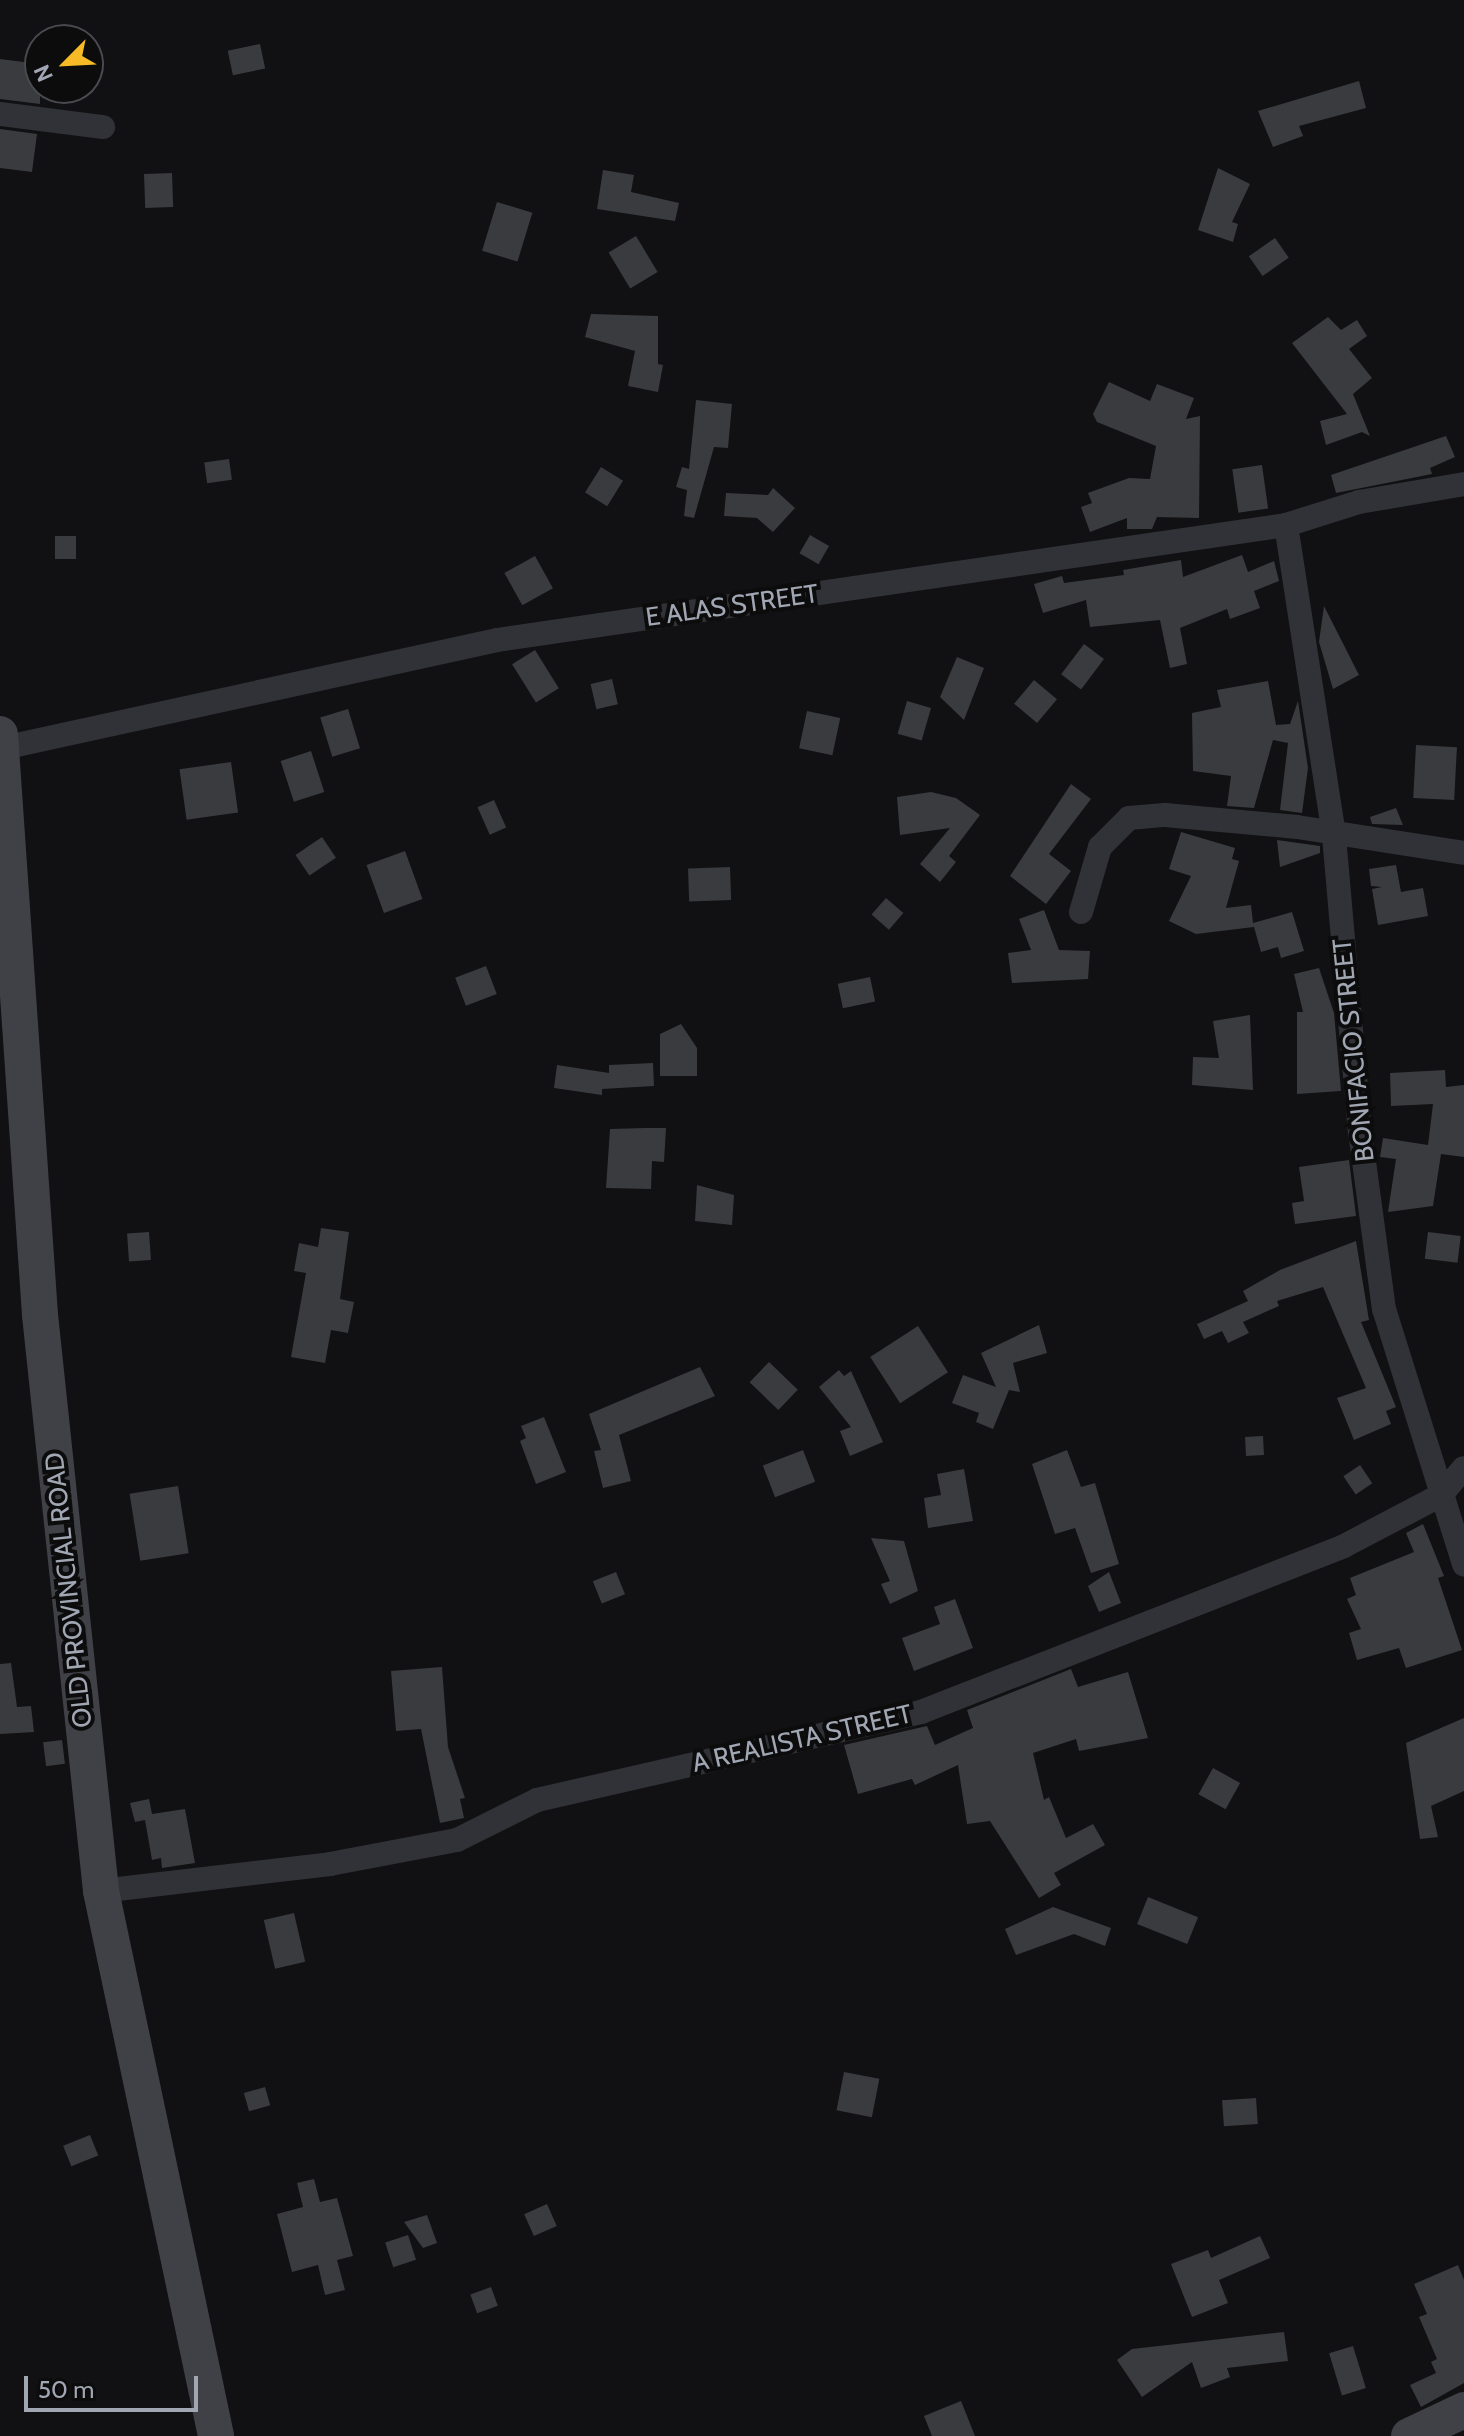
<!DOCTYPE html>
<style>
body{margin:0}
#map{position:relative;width:1464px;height:2436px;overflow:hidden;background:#111012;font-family:Cabin,sans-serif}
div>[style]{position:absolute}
.building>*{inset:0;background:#3a3b3f;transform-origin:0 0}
.street>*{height:24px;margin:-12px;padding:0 12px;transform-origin:12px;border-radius:12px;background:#313237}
.secondary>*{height:36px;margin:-18px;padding:0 18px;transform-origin:18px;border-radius:18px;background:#3f4147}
span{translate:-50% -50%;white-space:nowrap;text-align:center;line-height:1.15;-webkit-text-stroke:8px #0c0c0d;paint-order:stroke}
.street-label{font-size:26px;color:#a1a6b3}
.north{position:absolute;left:24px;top:24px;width:80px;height:80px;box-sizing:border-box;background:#0c0c0d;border:2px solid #484a4f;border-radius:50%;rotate:246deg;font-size:22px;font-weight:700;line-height:32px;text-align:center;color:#a1a6b3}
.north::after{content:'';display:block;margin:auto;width:28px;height:36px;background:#f5ba26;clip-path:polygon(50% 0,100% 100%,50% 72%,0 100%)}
.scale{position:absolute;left:24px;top:2376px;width:174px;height:36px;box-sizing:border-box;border:4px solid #a1a6b3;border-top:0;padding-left:10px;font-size:24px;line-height:28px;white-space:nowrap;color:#a1a6b3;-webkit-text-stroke:6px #0c0c0d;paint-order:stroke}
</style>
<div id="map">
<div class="building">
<div style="left:260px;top:44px;width:25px;height:33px;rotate:78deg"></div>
<div style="clip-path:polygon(0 59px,40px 64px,40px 104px,0 99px)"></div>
<div style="clip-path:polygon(1359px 81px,1366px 108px,1299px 126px,1303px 136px,1273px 147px,1258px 111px)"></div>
<div style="clip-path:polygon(0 129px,37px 134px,32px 172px,0 168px)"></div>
<div style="clip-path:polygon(1218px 168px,1250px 184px,1232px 222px,1238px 224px,1233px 242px,1198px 230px)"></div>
<div style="clip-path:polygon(603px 170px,634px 175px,631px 192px,679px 203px,675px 221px,597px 209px)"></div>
<div style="left:172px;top:173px;width:34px;height:28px;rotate:88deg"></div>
<div style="left:497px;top:202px;width:37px;height:51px;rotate:17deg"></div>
<div style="left:636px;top:236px;width:42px;height:32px;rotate:59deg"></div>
<div style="left:1275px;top:238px;width:24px;height:32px;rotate:55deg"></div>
<div style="clip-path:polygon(591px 314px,658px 316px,658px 364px,663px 365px,658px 392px,628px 386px,635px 351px,585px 337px)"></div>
<div style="clip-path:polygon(1328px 317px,1341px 330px,1357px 320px,1367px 336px,1349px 349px,1372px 378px,1353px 394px,1370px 436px,1362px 432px,1326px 445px,1320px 421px,1347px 414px,1292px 343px)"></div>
<div style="clip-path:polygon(1109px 382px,1150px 401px,1157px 384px,1194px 398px,1186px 419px,1200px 416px,1199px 518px,1157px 517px,1152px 529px,1127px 529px,1127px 518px,1090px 532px,1081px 507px,1092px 503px,1088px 493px,1129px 478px,1150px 479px,1156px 446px,1097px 422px,1093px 414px)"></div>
<div style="clip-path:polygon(696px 400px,732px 404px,728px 448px,714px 447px,694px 518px,684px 516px,687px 490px,676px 487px,682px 467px,689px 469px)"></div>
<div style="clip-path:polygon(1446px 436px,1455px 457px,1430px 468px,1432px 474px,1336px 493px,1331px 475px)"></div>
<div style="left:229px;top:459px;width:21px;height:25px;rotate:82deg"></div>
<div style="left:1262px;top:465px;width:44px;height:30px;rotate:82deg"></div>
<div style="left:601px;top:467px;width:26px;height:30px;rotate:32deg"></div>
<div style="clip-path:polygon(773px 488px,795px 508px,773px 532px,757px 518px,724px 516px,726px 493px,768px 495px)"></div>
<div style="left:810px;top:535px;width:22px;height:21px;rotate:30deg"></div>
<div style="left:55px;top:536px;width:21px;height:23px"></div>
<div style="clip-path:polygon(1242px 555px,1248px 572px,1274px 561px,1279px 581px,1254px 591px,1260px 608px,1230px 619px,1227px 609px,1180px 628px,1187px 664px,1170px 668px,1160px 620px,1090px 627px,1086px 600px,1043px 613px,1034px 584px,1062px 576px,1064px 583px,1124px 575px,1123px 570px,1181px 560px,1183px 577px)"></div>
<div style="left:535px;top:556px;width:37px;height:35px;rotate:61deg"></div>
<div style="clip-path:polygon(1324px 606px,1359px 675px,1333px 689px,1319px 642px)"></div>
<div style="left:1084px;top:644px;width:25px;height:38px;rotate:37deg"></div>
<div style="left:535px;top:650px;width:45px;height:27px;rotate:58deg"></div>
<div style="clip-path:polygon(957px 657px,984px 668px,964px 720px,940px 697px)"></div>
<div style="left:612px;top:679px;width:26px;height:22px;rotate:77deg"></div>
<div style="left:1034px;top:680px;width:30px;height:31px;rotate:40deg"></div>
<div style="clip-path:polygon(1268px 681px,1276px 725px,1290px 724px,1298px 701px,1308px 768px,1302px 813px,1280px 810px,1288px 743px,1273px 740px,1254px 808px,1227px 806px,1231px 776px,1193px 771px,1192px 713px,1221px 707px,1217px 690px)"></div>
<div style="left:907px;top:701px;width:25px;height:34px;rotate:16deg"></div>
<div style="left:348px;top:709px;width:41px;height:29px;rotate:73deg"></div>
<div style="left:807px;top:711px;width:34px;height:38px;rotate:12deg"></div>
<div style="left:1416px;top:745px;width:41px;height:53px;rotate:3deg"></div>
<div style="left:311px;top:751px;width:43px;height:32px;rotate:72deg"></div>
<div style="left:231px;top:762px;width:51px;height:52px;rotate:82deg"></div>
<div style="clip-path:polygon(1071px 784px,1091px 799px,1049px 854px,1071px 871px,1046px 904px,1010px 876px)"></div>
<div style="clip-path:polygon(931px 792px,956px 798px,980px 815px,949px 856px,956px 862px,940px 882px,920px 864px,950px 828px,900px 835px,897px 797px)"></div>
<div style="left:494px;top:800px;width:30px;height:18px;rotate:66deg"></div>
<div style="clip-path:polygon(1396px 808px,1403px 825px,1372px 824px,1370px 817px)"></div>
<div style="clip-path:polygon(1181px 832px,1235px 848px,1232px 859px,1239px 861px,1226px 908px,1251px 905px,1253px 923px,1292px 912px,1304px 951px,1281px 958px,1278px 947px,1261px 952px,1254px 927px,1196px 934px,1169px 921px,1191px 876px,1169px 869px)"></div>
<div style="left:322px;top:837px;width:25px;height:32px;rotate:56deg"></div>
<div style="clip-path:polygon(1277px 840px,1320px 846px,1320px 853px,1280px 867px)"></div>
<div style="left:405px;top:851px;width:51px;height:41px;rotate:70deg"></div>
<div style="clip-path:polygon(1396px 865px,1401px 892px,1423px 888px,1428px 916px,1378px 925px,1372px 889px,1382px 887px,1371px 886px,1369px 869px)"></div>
<div style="left:730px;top:867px;width:33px;height:42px;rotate:88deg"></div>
<div style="left:886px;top:898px;width:23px;height:22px;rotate:41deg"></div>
<div style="clip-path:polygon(1044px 910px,1059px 950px,1090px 951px,1088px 979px,1012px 983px,1008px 953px,1031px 950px,1019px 919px)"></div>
<div style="left:486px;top:966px;width:30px;height:33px;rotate:69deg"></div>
<div style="clip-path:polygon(1319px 968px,1334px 1013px,1341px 1091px,1297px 1094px,1297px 1012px,1303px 1012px,1294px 974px)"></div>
<div style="left:870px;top:977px;width:25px;height:33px;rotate:78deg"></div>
<div style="clip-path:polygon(1250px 1015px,1253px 1090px,1192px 1085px,1193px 1057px,1219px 1058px,1213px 1021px)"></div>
<div style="clip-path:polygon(681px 1024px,697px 1048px,697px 1076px,660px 1076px,660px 1034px)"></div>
<div style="clip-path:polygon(653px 1063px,654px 1086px,602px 1089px,602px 1095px,554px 1088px,557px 1065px,609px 1073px,609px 1065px)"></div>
<div style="clip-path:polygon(1445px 1070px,1446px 1087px,1464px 1085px,1464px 1157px,1441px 1154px,1433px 1206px,1388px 1212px,1396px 1159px,1380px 1157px,1383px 1138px,1428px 1145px,1433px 1104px,1391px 1106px,1390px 1073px)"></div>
<div style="clip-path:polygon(645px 1128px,666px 1128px,664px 1162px,652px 1161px,651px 1189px,606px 1188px,610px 1129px)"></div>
<div style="clip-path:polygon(1349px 1160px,1356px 1216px,1295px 1224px,1292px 1203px,1304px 1201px,1299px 1167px)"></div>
<div style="clip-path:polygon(697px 1185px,734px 1195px,732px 1225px,695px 1221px)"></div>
<div style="clip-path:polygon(321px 1228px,349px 1232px,340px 1299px,354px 1302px,348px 1333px,331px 1330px,325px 1363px,291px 1357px,306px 1273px,294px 1271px,299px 1243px,318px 1247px)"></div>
<div style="left:149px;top:1232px;width:28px;height:22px;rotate:86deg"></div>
<div style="left:1428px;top:1232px;width:33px;height:27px;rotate:7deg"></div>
<div style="clip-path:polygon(1356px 1241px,1369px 1320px,1361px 1322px,1396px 1407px,1386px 1411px,1391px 1424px,1354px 1440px,1337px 1398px,1366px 1388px,1323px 1287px,1277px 1301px,1279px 1306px,1243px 1322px,1249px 1333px,1228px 1343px,1222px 1331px,1204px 1339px,1197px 1324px,1248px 1301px,1243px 1291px,1280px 1270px)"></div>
<div style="clip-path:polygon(1039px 1325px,1047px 1353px,1013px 1363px,1020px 1392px,1009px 1390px,993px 1429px,976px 1422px,979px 1413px,952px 1403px,963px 1375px,996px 1387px,981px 1353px)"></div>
<div style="left:918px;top:1326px;width:55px;height:57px;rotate:57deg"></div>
<div style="left:769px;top:1362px;width:40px;height:28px;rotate:44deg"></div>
<div style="clip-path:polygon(700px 1367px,715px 1396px,619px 1435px,631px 1481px,603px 1488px,594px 1451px,601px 1450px,589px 1414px)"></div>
<div style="clip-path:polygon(839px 1370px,844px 1376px,851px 1371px,883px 1442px,850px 1456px,840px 1431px,851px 1427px,819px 1387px)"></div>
<div style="clip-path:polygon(544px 1417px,566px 1472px,536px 1484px,520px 1441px,526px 1438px,521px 1426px)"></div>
<div style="left:1263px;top:1436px;width:19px;height:18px;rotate:87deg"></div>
<div style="left:803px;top:1450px;width:34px;height:43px;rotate:69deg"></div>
<div style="clip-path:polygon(1067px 1450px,1081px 1487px,1095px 1483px,1119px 1564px,1091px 1573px,1075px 1528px,1055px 1534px,1032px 1464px)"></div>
<div style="left:1360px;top:1465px;width:22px;height:20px;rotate:56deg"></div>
<div style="clip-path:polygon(964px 1469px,973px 1521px,928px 1528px,924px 1498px,941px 1495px,937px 1474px)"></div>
<div style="left:178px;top:1486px;width:68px;height:49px;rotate:81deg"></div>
<div style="clip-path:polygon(1423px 1524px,1444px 1576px,1438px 1578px,1462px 1650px,1406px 1668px,1399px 1648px,1357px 1660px,1349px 1633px,1361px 1629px,1347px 1599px,1356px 1595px,1350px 1578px,1414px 1552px,1406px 1533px)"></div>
<div style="clip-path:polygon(871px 1538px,904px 1541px,918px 1591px,890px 1604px,881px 1584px,890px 1581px)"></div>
<div style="left:616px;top:1572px;width:24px;height:25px;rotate:68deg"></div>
<div style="clip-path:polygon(1109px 1572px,1121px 1603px,1099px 1612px,1088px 1586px)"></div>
<div style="clip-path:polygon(955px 1599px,973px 1648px,914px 1671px,902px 1638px,940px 1624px,934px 1607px)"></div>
<div style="clip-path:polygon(11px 1663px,17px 1707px,31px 1706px,34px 1732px,0 1734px,0 1664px)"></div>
<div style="clip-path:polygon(442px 1667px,448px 1747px,465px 1798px,460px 1799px,464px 1818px,440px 1823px,421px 1729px,396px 1731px,391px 1671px)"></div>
<div style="clip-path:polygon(1071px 1669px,1078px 1687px,1128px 1672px,1148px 1738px,1079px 1751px,1076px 1739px,1033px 1753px,1044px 1800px,1049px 1797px,1066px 1838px,1093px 1824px,1105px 1845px,1054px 1873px,1061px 1885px,1039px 1898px,990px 1821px,967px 1824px,958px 1765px,915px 1785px,912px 1779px,858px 1794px,844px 1745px,927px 1726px,935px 1745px,973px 1728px,967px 1710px)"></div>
<div style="clip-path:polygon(1464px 1718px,1464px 1791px,1431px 1806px,1438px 1837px,1420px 1839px,1406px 1743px)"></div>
<div style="left:62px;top:1740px;width:24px;height:19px;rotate:83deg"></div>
<div style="left:1213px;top:1768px;width:31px;height:30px;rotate:29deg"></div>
<div style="clip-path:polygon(149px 1799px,152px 1814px,185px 1809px,195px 1863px,162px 1868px,161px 1858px,152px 1860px,145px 1820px,135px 1822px,130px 1803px)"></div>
<div style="left:1148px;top:1897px;width:54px;height:29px;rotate:22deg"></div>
<div style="clip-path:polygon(1053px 1907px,1111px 1928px,1105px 1946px,1074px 1934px,1016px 1955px,1005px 1929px)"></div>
<div style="left:294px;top:1913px;width:50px;height:31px;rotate:77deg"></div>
<div style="left:844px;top:2072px;width:36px;height:39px;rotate:11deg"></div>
<div style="left:265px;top:2087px;width:19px;height:22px;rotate:74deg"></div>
<div style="left:1256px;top:2098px;width:26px;height:34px;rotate:86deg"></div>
<div style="left:90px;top:2135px;width:22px;height:29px;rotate:68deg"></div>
<div style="clip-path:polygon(314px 2179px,320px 2202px,337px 2198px,353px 2256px,337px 2260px,345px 2290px,325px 2295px,318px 2265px,292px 2272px,277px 2214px,303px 2207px,297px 2183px)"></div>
<div style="left:547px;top:2204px;width:24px;height:25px;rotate:66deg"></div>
<div style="clip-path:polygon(427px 2215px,437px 2243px,423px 2248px,404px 2222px)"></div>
<div style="left:408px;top:2235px;width:26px;height:24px;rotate:72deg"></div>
<div style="clip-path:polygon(1260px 2236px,1270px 2258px,1219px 2280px,1228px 2303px,1192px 2317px,1171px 2264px,1208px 2250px,1211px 2258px)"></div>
<div style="clip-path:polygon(1458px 2265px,1464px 2280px,1464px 2383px,1421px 2407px,1410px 2385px,1436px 2373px,1431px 2362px,1437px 2359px,1419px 2317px,1427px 2314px,1414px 2284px)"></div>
<div style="left:491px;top:2287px;width:20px;height:22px;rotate:70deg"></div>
<div style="clip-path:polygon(1284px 2332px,1288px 2361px,1227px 2368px,1230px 2377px,1201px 2388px,1192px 2362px,1142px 2397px,1117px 2360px,1132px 2349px)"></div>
<div style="left:1353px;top:2346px;width:44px;height:25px;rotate:73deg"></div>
<div style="clip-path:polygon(961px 2401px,975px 2436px,932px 2436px,924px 2416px)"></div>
</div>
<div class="street">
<div style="left:0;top:114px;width:104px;rotate:7.2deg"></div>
<div style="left:1286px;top:525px;width:315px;rotate:81.2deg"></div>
<div style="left:1334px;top:836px;width:297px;rotate:85deg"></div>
<div style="left:1360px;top:1132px;width:179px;rotate:82.3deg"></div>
<div style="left:1384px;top:1309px;width:268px;rotate:72.6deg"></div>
<div style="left:3px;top:748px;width:506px;rotate:-12.33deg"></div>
<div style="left:497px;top:640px;width:797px;rotate:-8.29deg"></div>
<div style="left:1286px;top:525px;width:77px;rotate:-17.5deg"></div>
<div style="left:1359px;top:502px;width:107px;rotate:-9.7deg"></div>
<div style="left:1081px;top:912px;width:68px;rotate:-73.7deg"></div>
<div style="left:1100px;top:847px;width:41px;rotate:-45deg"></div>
<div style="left:1129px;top:818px;width:36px;rotate:-5deg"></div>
<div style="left:1165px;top:815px;width:133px;rotate:5.2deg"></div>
<div style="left:1297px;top:827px;width:169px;rotate:8.8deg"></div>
<div style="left:101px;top:1891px;width:231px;rotate:-6.7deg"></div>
<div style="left:330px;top:1864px;width:129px;rotate:-10.7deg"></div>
<div style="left:457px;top:1840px;width:89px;rotate:-26.6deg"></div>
<div style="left:537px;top:1800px;width:394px;rotate:-12.9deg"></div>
<div style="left:921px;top:1712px;width:454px;rotate:-21.4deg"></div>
<div style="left:1344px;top:1546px;width:110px;rotate:-27.7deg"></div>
<div style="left:1441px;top:1495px;width:35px;rotate:-50deg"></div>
</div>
<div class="secondary">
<div style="left:0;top:734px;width:582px;rotate:86.06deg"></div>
<div style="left:40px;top:1315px;width:579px;rotate:83.95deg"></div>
<div style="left:101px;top:1891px;width:557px;rotate:78.08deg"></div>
<div style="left:1409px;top:2436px;width:61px;rotate:-25.3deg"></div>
</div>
<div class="street-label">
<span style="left:732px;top:606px;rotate:-8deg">E ALAS STREET</span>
<span style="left:1354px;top:1050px;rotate:-96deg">BONIFACIO STREET</span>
<span style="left:69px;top:1590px;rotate:-96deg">OLD PROVINCIAL ROAD</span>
<span style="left:802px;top:1739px;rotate:-13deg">A REALISTA STREET</span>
</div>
<div class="north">N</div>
<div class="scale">50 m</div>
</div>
